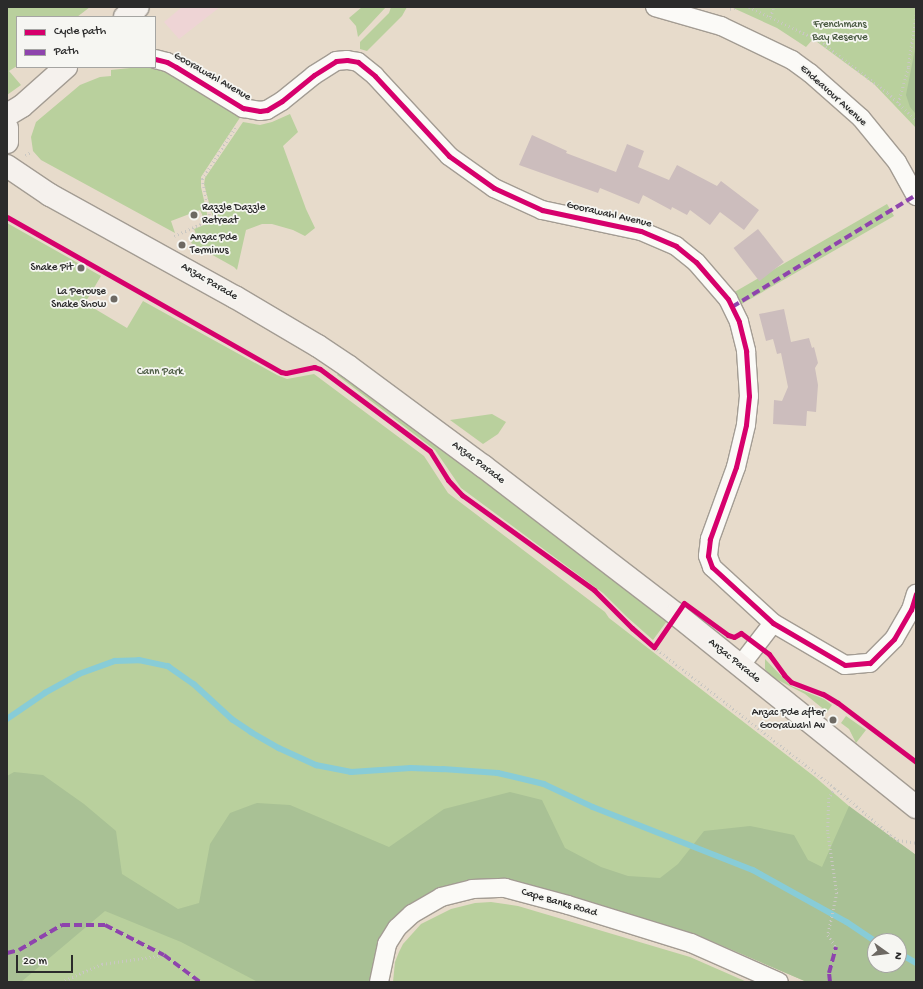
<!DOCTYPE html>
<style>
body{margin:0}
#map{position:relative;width:923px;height:989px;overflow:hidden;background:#e7dbcb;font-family:"Gochi Hand",sans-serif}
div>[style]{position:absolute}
.built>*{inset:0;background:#eed4d5}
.green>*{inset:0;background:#b9d09d;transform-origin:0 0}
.forest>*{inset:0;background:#a9c195}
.stream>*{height:5.5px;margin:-2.75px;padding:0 2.75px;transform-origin:2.75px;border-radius:2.75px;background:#88ccd7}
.building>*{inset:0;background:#ccbdbd;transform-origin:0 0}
.path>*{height:2.5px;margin-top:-1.25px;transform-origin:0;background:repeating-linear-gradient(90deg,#c9c7c2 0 1px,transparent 0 4px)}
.roads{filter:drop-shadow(1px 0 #a39c93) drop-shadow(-1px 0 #a39c93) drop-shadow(0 1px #a39c93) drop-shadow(0 -1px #a39c93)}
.minor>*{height:18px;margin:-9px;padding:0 9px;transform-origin:9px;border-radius:9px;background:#fbfaf7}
.secondary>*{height:22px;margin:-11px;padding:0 11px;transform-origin:11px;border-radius:11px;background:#f5f1ed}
.quiet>*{height:4px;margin-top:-2px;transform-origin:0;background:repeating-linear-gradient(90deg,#8e44ad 0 8px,transparent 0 12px)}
.cycleway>*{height:5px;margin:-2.5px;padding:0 2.5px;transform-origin:2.5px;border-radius:2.5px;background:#d6006c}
.dots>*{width:11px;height:11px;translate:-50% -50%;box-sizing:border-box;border:2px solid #f6f6f2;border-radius:50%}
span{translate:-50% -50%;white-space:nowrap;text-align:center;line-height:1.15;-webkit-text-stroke:3.5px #f6f6f2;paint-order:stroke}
.park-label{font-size:11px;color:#4a5a42}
.street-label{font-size:11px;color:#2b2b2b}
.poi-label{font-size:11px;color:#2b2b2b}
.left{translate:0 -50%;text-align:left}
.right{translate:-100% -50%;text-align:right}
.frame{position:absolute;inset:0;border:8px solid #2b2b2b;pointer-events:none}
.legend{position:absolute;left:16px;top:16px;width:140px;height:52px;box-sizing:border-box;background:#f6f6f2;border:1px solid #a5a5a2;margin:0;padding:5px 7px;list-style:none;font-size:12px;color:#2b2b2b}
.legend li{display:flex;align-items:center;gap:8px;height:20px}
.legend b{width:20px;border:1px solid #a5a5a2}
.north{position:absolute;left:867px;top:933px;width:40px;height:40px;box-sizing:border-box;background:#f6f6f2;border:1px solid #a5a5a2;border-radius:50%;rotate:104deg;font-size:11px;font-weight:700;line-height:16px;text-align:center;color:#2b2b2b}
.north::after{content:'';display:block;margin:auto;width:14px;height:18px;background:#6d6963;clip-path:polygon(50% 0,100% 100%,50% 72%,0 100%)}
.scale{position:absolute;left:16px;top:955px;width:57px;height:18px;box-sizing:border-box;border:2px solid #2b2b2b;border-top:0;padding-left:5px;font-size:12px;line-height:14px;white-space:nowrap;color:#2b2b2b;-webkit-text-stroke:3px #f6f6f2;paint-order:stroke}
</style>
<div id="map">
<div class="built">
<div style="clip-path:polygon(182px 7px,220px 7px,179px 39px,164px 22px)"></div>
</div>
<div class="green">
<div style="clip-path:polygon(7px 7px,90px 7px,77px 17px,17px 17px,17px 66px,9px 71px,21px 85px,7px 95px)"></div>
<div style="clip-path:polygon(362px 7px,386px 7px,358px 37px,356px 26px,349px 18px)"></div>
<div style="clip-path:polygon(391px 7px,407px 7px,402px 16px,367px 51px,360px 49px,360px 42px,389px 13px)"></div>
<div style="clip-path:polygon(731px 7px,916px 7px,916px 128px,874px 84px,813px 39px,806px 47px,777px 28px)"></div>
<div style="clip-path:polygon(140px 67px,153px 67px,168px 72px,241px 116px,201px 177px,201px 187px,208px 218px,205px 221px,200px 210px,171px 221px,175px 233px,41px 160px,33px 151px,31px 137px,36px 122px,80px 85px,100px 77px,111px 76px,111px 70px)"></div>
<div style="clip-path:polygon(290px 114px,298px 132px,283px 146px,306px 209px,315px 228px,305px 236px,293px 230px,272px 224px,262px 224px,246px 230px,237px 270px,234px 267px,191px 243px,196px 234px,194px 229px,209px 223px,213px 218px,204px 184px,205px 178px,243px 122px,260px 125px,272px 122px)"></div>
<div style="left:887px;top:204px;width:14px;height:179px;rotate:60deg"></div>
<div style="clip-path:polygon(evenodd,7px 223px,101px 276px,85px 303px,127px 328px,143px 301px,277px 375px,287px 379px,314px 374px,424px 456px,448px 493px,605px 612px,609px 618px,815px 777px,857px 813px,916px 855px,916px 982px,807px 982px,709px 940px,512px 881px,486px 879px,467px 880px,438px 889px,409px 906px,373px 982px,7px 982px,7px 223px,875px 941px,899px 941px,899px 965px,875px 965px,875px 941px)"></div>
<div style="clip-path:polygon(339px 372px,423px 434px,667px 621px,653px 640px,627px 617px,603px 593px,461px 488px,435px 450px,337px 375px)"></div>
<div style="clip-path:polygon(492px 414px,506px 422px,498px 434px,483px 444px,450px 420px)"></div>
<div style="clip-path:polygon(765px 659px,791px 686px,824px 699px,832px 705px,827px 712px,805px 694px,770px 676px,765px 669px)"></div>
<div style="clip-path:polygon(846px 716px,866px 730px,856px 743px,849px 729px,841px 723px)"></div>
<div style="clip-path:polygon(491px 902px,518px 906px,690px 957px,747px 982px,393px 982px,395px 962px,399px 952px,403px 944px,421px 924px,451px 909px,475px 903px)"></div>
</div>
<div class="forest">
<div style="clip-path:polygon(916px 44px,916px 128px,915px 113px,910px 107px,906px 95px)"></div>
<div style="clip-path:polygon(evenodd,14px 772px,43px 775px,84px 804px,116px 831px,122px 874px,178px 909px,199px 903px,210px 844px,230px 813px,257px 803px,290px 805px,389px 847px,444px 809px,510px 792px,542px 800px,565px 848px,601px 867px,628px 876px,660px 878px,678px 864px,704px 831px,750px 826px,794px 835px,808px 860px,822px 867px,849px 806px,916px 855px,916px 982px,807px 982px,709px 940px,512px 881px,486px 879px,467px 880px,438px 889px,404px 910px,373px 982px,258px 982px,181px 942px,105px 911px,21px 982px,7px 982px,7px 776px,14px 772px,875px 941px,899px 941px,899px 965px,875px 965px,875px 941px)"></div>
</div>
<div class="stream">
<div style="left:7px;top:719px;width:46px;rotate:-34.4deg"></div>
<div style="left:45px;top:693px;width:39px;rotate:-29deg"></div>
<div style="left:79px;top:674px;width:38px;rotate:-20deg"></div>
<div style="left:115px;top:661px;width:24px;rotate:-2deg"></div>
<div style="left:139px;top:660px;width:30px;rotate:12deg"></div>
<div style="left:168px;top:666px;width:32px;rotate:35deg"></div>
<div style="left:194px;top:684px;width:52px;rotate:42.6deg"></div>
<div style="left:232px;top:719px;width:23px;rotate:34deg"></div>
<div style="left:251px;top:732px;width:32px;rotate:30deg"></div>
<div style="left:279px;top:748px;width:41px;rotate:24.7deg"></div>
<div style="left:316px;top:765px;width:36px;rotate:11deg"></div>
<div style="left:351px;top:772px;width:60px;rotate:-3.8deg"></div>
<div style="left:411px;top:768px;width:32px;rotate:2deg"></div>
<div style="left:443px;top:769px;width:55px;rotate:4.2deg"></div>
<div style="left:498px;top:773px;width:47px;rotate:13.4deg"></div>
<div style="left:544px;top:784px;width:54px;rotate:25.1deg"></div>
<div style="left:593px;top:807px;width:172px;rotate:21.5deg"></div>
<div style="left:753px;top:870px;width:107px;rotate:29deg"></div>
<div style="left:847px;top:922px;width:34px;rotate:34deg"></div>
<div style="left:899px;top:953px;width:20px;rotate:30deg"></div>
</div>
<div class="building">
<div style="clip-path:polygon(532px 135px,567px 151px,566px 153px,616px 172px,627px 144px,644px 151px,638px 167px,669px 180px,677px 165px,717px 186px,721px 181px,759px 210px,744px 230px,720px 212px,710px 225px,690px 210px,687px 215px,672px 207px,671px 210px,643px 195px,639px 204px,600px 188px,598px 193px,519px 165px)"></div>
<div style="left:758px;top:229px;width:42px;height:31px;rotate:52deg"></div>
<div style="clip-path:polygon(784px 309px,791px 342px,809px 338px,812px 348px,814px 347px,818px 363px,815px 368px,818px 385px,816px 412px,807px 411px,806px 426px,773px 424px,774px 400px,782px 401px,788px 387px,781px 353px,777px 354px,773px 339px,766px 341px,759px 314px)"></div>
</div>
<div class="path">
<div style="left:749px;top:7px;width:79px;rotate:25.6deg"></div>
<div style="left:820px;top:41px;width:86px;rotate:37.4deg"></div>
<div style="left:888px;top:93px;width:39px;rotate:44deg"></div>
<div style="left:730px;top:9px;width:7px;rotate:-16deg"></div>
<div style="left:770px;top:17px;width:9px;rotate:-69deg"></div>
<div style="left:898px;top:103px;width:37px;rotate:-74deg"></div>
<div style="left:908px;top:67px;width:54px;rotate:-81.4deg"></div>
<div style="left:25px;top:155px;width:7px;rotate:-27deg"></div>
<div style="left:174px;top:236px;width:37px;rotate:-24deg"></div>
<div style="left:208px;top:221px;width:3px;rotate:-45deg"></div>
<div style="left:210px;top:219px;width:41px;rotate:-101.3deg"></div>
<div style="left:202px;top:179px;width:64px;rotate:-57.1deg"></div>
<div style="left:654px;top:647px;width:229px;rotate:37.9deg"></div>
<div style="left:835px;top:788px;width:73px;rotate:40deg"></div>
<div style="left:891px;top:835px;width:9px;rotate:36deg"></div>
<div style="left:898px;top:840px;width:18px;rotate:9deg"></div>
<div style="left:835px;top:788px;width:12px;rotate:121deg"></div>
<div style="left:829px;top:798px;width:35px;rotate:92deg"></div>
<div style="left:828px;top:833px;width:61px;rotate:81.5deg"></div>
<div style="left:837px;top:893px;width:43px;rotate:102.1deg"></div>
<div style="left:828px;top:935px;width:14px;rotate:56deg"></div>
<div style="left:61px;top:982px;width:45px;rotate:-23.7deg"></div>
<div style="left:102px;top:964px;width:63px;rotate:-8.3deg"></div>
</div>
<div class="roads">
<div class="minor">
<div style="left:655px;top:7px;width:69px;rotate:16.1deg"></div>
<div style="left:721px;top:26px;width:79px;rotate:25.6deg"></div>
<div style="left:792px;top:60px;width:22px;rotate:36deg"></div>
<div style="left:810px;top:73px;width:68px;rotate:41.4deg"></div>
<div style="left:861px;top:118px;width:57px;rotate:50.7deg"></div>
<div style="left:897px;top:162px;width:39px;rotate:61deg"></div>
<div style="left:155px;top:59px;width:12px;rotate:14deg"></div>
<div style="left:167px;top:62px;width:10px;rotate:29deg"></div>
<div style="left:176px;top:67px;width:79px;rotate:31.5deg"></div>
<div style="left:243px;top:108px;width:17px;rotate:10deg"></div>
<div style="left:260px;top:111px;width:7px;rotate:-8deg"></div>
<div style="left:267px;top:110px;width:17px;rotate:-31deg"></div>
<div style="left:282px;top:101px;width:41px;rotate:-39.1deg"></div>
<div style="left:314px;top:75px;width:26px;rotate:-32deg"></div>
<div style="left:336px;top:61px;width:11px;rotate:-5deg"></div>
<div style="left:347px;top:60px;width:11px;rotate:10deg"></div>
<div style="left:358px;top:62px;width:22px;rotate:39deg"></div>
<div style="left:375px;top:76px;width:109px;rotate:47.2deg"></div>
<div style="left:449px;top:156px;width:55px;rotate:35.4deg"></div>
<div style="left:494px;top:188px;width:53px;rotate:24.6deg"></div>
<div style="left:542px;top:210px;width:101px;rotate:12deg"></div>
<div style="left:641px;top:231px;width:38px;rotate:23deg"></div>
<div style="left:676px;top:246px;width:26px;rotate:39deg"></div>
<div style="left:696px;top:262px;width:49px;rotate:49.1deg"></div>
<div style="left:728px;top:299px;width:25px;rotate:64deg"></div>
<div style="left:739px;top:322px;width:30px;rotate:76deg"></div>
<div style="left:746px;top:351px;width:45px;rotate:86.2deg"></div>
<div style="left:749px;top:396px;width:29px;rotate:96deg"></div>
<div style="left:746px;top:425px;width:43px;rotate:103.4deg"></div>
<div style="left:736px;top:467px;width:77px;rotate:109.9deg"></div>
<div style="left:710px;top:539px;width:17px;rotate:97deg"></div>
<div style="left:708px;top:556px;width:12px;rotate:70deg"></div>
<div style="left:712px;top:567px;width:83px;rotate:42.6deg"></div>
<div style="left:773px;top:623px;width:83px;rotate:30.3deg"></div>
<div style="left:845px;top:665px;width:25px;rotate:-5deg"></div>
<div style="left:870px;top:663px;width:34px;rotate:-45deg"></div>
<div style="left:894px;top:639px;width:34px;rotate:-60deg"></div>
<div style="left:911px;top:610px;width:17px;rotate:-73deg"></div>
<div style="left:740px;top:666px;width:54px;rotate:-52.5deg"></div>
<div style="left:379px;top:982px;width:39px;rotate:-78deg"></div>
<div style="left:387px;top:944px;width:19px;rotate:-58deg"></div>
<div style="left:397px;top:928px;width:21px;rotate:-43deg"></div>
<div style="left:412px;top:914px;width:34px;rotate:-30deg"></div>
<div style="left:441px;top:897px;width:32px;rotate:-14deg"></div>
<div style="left:472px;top:889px;width:33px;rotate:-2deg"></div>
<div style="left:505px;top:888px;width:65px;rotate:15.1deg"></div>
<div style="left:568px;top:905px;width:129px;rotate:17.2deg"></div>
<div style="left:691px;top:943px;width:96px;rotate:23.9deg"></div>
</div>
<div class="secondary">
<div style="left:125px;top:17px;width:16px;rotate:-38deg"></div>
<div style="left:7px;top:115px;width:17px;rotate:-31deg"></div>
<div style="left:22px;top:106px;width:59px;rotate:-41.6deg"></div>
<div style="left:7px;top:128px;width:14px;rotate:90deg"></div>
<div style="left:7px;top:166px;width:52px;rotate:34deg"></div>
<div style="left:50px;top:195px;width:211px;rotate:28.9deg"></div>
<div style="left:235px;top:297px;width:96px;rotate:30.6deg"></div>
<div style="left:318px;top:346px;width:37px;rotate:34deg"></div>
<div style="left:349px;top:367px;width:167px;rotate:36.5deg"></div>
<div style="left:483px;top:466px;width:243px;rotate:37.5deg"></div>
<div style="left:676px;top:614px;width:308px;rotate:38.8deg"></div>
</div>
</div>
<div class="quiet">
<div style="left:732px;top:307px;width:215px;rotate:-31.3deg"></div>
<div style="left:7px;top:953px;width:12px;rotate:-14deg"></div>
<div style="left:19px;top:950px;width:50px;rotate:-30.2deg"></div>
<div style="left:62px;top:925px;width:43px"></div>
<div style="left:105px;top:925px;width:66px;rotate:27deg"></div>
<div style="left:164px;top:955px;width:45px;rotate:36.9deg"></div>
<div style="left:830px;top:982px;width:9px;rotate:-96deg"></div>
<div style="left:829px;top:973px;width:27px;rotate:-75deg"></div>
</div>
<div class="cycleway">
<div style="left:155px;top:59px;width:12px;rotate:14deg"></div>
<div style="left:167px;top:62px;width:10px;rotate:29deg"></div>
<div style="left:176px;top:67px;width:79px;rotate:31.5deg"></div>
<div style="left:243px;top:108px;width:17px;rotate:10deg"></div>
<div style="left:260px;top:111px;width:7px;rotate:-8deg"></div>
<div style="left:267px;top:110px;width:17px;rotate:-31deg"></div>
<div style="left:282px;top:101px;width:41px;rotate:-39.1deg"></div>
<div style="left:314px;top:75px;width:26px;rotate:-32deg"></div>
<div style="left:336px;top:61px;width:11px;rotate:-5deg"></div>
<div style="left:347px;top:60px;width:11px;rotate:10deg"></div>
<div style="left:358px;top:62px;width:22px;rotate:39deg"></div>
<div style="left:375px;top:76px;width:109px;rotate:47.2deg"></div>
<div style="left:449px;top:156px;width:55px;rotate:35.4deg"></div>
<div style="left:494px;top:188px;width:53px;rotate:24.6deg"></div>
<div style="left:542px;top:210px;width:101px;rotate:12deg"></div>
<div style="left:641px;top:231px;width:38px;rotate:23deg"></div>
<div style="left:676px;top:246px;width:26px;rotate:39deg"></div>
<div style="left:696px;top:262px;width:49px;rotate:49.1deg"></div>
<div style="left:728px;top:299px;width:25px;rotate:64deg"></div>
<div style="left:739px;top:322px;width:30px;rotate:76deg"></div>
<div style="left:746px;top:351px;width:45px;rotate:86.2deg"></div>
<div style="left:749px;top:396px;width:29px;rotate:96deg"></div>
<div style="left:746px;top:425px;width:43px;rotate:103.4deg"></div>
<div style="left:736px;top:467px;width:77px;rotate:109.9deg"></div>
<div style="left:710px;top:539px;width:17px;rotate:97deg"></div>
<div style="left:708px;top:556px;width:12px;rotate:70deg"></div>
<div style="left:712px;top:567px;width:83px;rotate:42.6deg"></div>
<div style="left:773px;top:623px;width:83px;rotate:30.3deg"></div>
<div style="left:845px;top:665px;width:25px;rotate:-5deg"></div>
<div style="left:870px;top:663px;width:34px;rotate:-45deg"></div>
<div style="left:894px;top:639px;width:34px;rotate:-60deg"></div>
<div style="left:911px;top:610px;width:17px;rotate:-73deg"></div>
<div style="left:7px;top:217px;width:315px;rotate:29.5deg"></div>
<div style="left:281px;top:372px;width:5px;rotate:11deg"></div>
<div style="left:286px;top:373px;width:29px;rotate:-12deg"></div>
<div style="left:314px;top:367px;width:6px;rotate:18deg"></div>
<div style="left:320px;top:369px;width:137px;rotate:36.7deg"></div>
<div style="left:430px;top:451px;width:34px;rotate:58deg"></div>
<div style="left:448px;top:480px;width:21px;rotate:47deg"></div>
<div style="left:462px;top:495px;width:163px;rotate:35.7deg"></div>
<div style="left:594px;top:590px;width:54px;rotate:45deg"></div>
<div style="left:632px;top:628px;width:29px;rotate:41deg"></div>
<div style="left:654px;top:647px;width:53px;rotate:-55.7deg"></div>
<div style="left:684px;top:603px;width:54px;rotate:36deg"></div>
<div style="left:728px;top:635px;width:6px;rotate:18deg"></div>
<div style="left:734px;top:637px;width:8px;rotate:-30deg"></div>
<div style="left:741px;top:633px;width:35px;rotate:37deg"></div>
<div style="left:769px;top:654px;width:26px;rotate:54deg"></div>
<div style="left:784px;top:675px;width:10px;rotate:45deg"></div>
<div style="left:791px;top:682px;width:34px;rotate:21deg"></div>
<div style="left:823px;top:694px;width:17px;rotate:31deg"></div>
<div style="left:838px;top:703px;width:98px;rotate:37.1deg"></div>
</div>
<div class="dots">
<div style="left:194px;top:215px;background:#6d6963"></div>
<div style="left:182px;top:245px;background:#6d6963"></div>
<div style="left:81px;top:268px;background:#6d6963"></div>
<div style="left:114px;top:299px;background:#6d6963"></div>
<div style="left:833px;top:720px;background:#6d6963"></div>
</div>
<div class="park-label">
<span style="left:840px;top:32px">Frenchmans<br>Bay Reserve</span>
<span style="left:160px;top:372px">Cann Park</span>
</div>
<div class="street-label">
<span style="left:212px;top:77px;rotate:30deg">Goorawahl Avenue</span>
<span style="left:833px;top:96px;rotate:42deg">Endeavour Avenue</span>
<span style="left:609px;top:215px;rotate:13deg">Goorawahl Avenue</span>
<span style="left:209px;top:282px;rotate:30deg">Anzac Parade</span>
<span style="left:478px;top:463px;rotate:37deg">Anzac Parade</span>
<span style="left:734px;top:661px;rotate:39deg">Anzac Parade</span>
<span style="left:559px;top:903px;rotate:16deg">Cape Banks Road</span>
</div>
<div class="poi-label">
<span class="left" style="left:202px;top:215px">Razzle Dazzle<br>Retreat</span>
<span class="left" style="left:190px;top:245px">Anzac Pde<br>Terminus</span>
<span class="right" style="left:73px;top:268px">Snake Pit</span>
<span class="right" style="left:106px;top:299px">La Perouse<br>Snake Show</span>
<span class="right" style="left:825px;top:720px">Anzac Pde after<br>Goorawahl Av</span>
</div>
<div class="frame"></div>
<ul class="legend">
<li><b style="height:5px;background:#d6006c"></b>Cycle path</li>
<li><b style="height:5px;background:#8e44ad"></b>Path</li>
</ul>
<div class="north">N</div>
<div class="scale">20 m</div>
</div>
